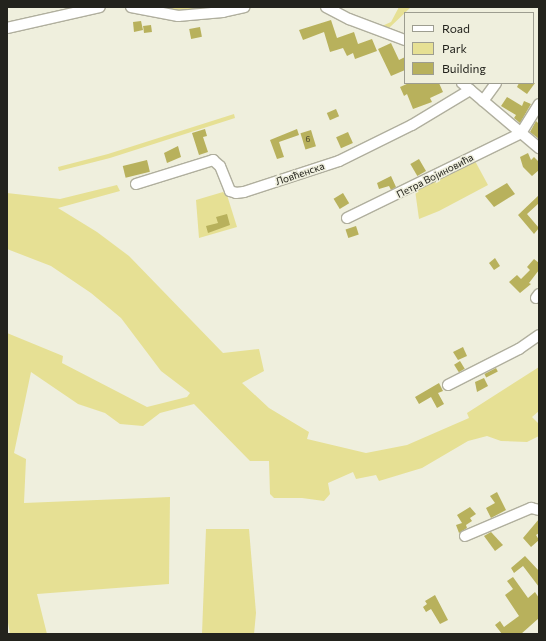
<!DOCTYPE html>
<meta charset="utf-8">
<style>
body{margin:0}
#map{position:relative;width:546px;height:641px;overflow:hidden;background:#efefdd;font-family:Commissioner,sans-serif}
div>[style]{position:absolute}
.green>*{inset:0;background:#e6e094}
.building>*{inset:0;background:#b8b15c;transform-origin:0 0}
.roads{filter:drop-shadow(1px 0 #b0af9e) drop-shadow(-1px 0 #b0af9e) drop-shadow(0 1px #b0af9e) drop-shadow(0 -1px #b0af9e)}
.minor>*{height:10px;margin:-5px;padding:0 5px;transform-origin:5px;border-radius:5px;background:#fff}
span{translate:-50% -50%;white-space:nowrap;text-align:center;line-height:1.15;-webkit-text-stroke:3px #efefdd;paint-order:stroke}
.number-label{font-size:8px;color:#48462d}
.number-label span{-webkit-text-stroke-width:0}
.street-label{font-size:10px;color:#23231d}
.frame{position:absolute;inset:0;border:8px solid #23231d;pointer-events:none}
.legend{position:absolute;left:404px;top:12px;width:130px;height:72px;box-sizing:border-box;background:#efefdd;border:1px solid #9d9d90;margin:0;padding:5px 7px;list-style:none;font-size:12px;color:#23231d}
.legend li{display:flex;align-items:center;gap:8px;height:20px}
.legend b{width:20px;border:1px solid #9d9d90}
</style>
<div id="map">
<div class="green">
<div style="clip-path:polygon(144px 7px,237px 7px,186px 14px)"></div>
<div style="clip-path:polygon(399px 7px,411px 7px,388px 29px,382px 26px,391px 22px)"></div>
<div style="clip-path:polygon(234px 114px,235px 118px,110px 158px,59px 171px,58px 167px,108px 154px)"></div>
<div style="clip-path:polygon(475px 161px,488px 185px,439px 211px,419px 219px,415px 190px)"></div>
<div style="clip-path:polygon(117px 185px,120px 191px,58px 208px,97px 232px,129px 256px,223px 353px,259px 349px,264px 371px,242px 383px,269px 408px,309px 432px,307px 439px,366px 453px,407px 445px,469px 418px,467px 413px,539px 367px,539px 411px,532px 417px,539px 424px,539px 436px,527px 442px,501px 441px,487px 436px,468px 441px,422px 468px,379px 481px,376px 475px,356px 479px,353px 472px,328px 483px,330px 494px,324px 501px,302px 498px,274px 498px,270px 494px,269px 461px,250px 461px,194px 404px,160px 413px,143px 426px,120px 424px,105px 413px,78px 404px,31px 372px,14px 453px,26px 459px,24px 503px,170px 497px,169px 584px,37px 594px,47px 634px,10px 634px,7px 617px,7px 333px,63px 356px,62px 363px,147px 407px,187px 397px,190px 393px,161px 371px,121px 318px,91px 293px,51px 266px,7px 249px,7px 193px,60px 199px)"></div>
<div style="clip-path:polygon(223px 192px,227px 195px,237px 227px,199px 238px,196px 200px)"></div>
<div style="clip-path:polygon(206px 529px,249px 529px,256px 613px,254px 634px,202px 634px)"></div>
</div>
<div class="building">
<div style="clip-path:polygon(331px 20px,337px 38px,354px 32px,358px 44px,372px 39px,377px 51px,355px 59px,353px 53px,347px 56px,343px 48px,330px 52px,324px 32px,303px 40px,299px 30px)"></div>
<div style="clip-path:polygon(141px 21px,143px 30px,134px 32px,133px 22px)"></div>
<div style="left:151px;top:25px;width:7px;height:8px;rotate:82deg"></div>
<div style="left:200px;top:27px;width:10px;height:11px;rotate:79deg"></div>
<div style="clip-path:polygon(391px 43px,399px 60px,405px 57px,405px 70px,391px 76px,378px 49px)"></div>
<div style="clip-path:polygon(409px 83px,439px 83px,443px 92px,430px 98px,432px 102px,413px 109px,407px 94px,404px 96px,400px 87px)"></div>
<div style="clip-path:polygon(519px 83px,535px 83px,527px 94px,517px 87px)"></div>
<div style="clip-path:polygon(507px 97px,522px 106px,524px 101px,531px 104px,520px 123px,514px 118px,516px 115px,501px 106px)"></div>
<div style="left:336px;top:109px;width:8px;height:10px;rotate:67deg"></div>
<div style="clip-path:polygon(536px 121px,539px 124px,539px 139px,530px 132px)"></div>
<div style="clip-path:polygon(205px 129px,207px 136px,203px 137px,208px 152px,199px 155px,192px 133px)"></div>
<div style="clip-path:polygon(297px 129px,299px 135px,279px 142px,284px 157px,277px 159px,270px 140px)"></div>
<div style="left:311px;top:130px;width:17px;height:11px;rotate:73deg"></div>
<div style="left:348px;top:132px;width:12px;height:13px;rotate:66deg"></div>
<div style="clip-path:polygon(178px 146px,181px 157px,167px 163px,164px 153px)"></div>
<div style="clip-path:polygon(528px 153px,531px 160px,534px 157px,539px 162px,539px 170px,532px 176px,523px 167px,520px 157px)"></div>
<div style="left:419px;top:159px;width:14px;height:10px;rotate:60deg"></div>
<div style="left:147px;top:160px;width:12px;height:25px;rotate:76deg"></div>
<div style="clip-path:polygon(391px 176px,396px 187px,391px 190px,389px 186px,379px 189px,377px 183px)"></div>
<div style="clip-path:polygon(507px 183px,515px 194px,494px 207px,485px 196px)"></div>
<div style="left:343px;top:193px;width:12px;height:11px;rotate:59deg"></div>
<div style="clip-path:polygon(539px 195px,539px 203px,527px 214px,539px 228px,534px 234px,518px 215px)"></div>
<div style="clip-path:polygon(227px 214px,230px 225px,208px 233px,206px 226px,218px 223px,216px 217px)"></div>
<div style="left:356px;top:226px;width:9px;height:11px;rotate:72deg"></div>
<div style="clip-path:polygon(495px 258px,500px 266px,494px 270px,489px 263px)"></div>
<div style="clip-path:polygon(534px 259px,539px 263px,539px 270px,529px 283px,531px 284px,520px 293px,509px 282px,517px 275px,521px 279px,530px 270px,527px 267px)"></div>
<div style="clip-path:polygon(463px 347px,467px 356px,458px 360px,453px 352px)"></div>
<div style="left:460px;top:361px;width:9px;height:7px;rotate:58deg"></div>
<div style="left:496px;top:368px;width:4px;height:13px;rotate:63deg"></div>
<div style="clip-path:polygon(484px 378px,488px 386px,477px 392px,475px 382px)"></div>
<div style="clip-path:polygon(439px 383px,443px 391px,438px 393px,444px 404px,437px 408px,431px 397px,419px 404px,415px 397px)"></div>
<div style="clip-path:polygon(497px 492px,506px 510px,491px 518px,486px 508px,495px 503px,490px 496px)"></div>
<div style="clip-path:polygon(470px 507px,476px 514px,470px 518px,472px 521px,466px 525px,467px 528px,459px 533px,456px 525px,462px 523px,457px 515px)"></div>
<div style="clip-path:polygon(539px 519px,539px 533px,536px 535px,539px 540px,531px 547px,523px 538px)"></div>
<div style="clip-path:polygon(491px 532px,503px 545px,495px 551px,484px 536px)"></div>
<div style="clip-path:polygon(525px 556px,539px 571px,539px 587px,523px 566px,514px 573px,511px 568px)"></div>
<div style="clip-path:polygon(513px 577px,528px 598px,535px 592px,539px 598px,539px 618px,521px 634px,502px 634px,495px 625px,500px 621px,504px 627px,519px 616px,505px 595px,513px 589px,507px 581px)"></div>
<div style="clip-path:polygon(435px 595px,448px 620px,440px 624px,431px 609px,426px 612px,423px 607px,427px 604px,425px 601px)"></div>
</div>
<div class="roads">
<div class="minor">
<div style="left:131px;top:7px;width:48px;rotate:10.8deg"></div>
<div style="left:178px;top:16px;width:45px;rotate:-5.1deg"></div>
<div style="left:223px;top:12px;width:22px;rotate:-13deg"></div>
<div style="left:326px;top:7px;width:26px;rotate:28deg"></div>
<div style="left:349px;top:19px;width:60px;rotate:20.6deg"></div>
<div style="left:7px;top:28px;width:95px;rotate:-12.7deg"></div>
<div style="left:462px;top:83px;width:101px;rotate:40.2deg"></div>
<div style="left:483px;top:101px;width:22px;rotate:-54deg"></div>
<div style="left:136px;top:184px;width:81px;rotate:-17.3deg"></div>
<div style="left:213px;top:160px;width:9px;rotate:41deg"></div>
<div style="left:220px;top:166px;width:27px;rotate:68deg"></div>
<div style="left:230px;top:191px;width:6px;rotate:18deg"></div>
<div style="left:236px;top:193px;width:8px;rotate:-7deg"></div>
<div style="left:244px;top:192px;width:100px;rotate:-18.1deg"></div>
<div style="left:339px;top:161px;width:81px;rotate:-26.3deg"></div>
<div style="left:412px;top:125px;width:68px;rotate:-31.1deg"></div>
<div style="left:347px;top:218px;width:194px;rotate:-26deg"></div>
<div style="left:521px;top:133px;width:34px;rotate:-58deg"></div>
<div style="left:536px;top:298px;width:5px;rotate:-53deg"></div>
<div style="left:448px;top:385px;width:80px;rotate:-26.9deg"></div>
<div style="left:519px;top:349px;width:24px;rotate:-35deg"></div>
<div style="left:465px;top:536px;width:72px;rotate:-23deg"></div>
<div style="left:531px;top:508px;width:8px;rotate:14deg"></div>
</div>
</div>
<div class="number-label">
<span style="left:308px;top:140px">6</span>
</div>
<div class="street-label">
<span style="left:300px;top:174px;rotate:-19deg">Ловћенска</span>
<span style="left:435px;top:176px;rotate:-27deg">Петра Војиновића</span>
</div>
<div class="frame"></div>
<ul class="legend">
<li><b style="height:5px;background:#fff"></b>Road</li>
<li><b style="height:11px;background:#e6e094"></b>Park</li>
<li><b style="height:11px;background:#b8b15c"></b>Building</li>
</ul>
</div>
